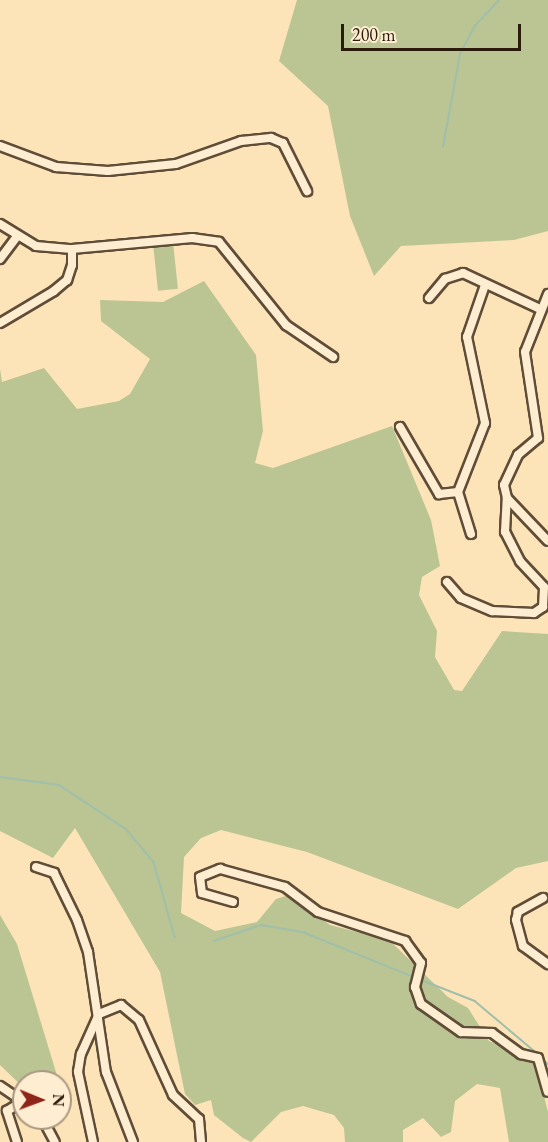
<!DOCTYPE html>
<style>
body{margin:0}
#map{position:relative;width:548px;height:1142px;overflow:hidden;background:#fde3b8;font-family:"EB Garamond",serif}
div>[style]{position:absolute}
.green>*{inset:0;background:#bac593;transform-origin:0 0}
.stream>*{height:1.5px;margin:-0.75px;padding:0 0.75px;transform-origin:0.75px;border-radius:0.75px;background:#a0bfaa}
.roads{filter:drop-shadow(2px 0 #5f4d37) drop-shadow(-2px 0 #5f4d37) drop-shadow(0 2px #5f4d37) drop-shadow(0 -2px #5f4d37)}
.street>*{height:8px;margin:-4px;padding:0 4px;transform-origin:4px;border-radius:4px;background:#feedd1}
span{translate:-50% -50%;white-space:nowrap;text-align:center;line-height:1.15;-webkit-text-stroke:4.5px #feedd1;paint-order:stroke}
.north{position:absolute;left:12px;top:1070px;width:60px;height:60px;box-sizing:border-box;background:#feedd1;border:2px solid #a99982;border-radius:50%;rotate:91deg;font-size:16px;font-weight:700;line-height:24px;text-align:center;color:#2a1b0c}
.north::after{content:'';display:block;margin:auto;width:21px;height:27px;background:#8f2418;clip-path:polygon(50% 0,100% 100%,50% 72%,0 100%)}
.scale{position:absolute;left:341px;top:24px;width:180px;height:27px;box-sizing:border-box;border:3px solid #2a1b0c;border-top:0;padding-left:8px;font-size:18px;line-height:21px;white-space:nowrap;color:#2a1b0c;-webkit-text-stroke:4px #feedd1;paint-order:stroke}
</style>
<div id="map">
<div class="green">
<div style="clip-path:polygon(297px 0,548px 0,548px 231px,514px 240px,401px 246px,374px 276px,350px 216px,328px 106px,279px 61px)"></div>
<div style="left:173px;top:242px;width:47px;height:20px;rotate:84deg"></div>
<div style="clip-path:polygon(204px 281px,256px 355px,263px 431px,255px 463px,273px 468px,392px 426px,431px 520px,440px 566px,422px 577px,419px 595px,437px 631px,435px 657px,454px 690px,462px 691px,502px 631px,548px 634px,548px 861px,516px 868px,458px 909px,307px 852px,221px 830px,201px 838px,184px 857px,181px 913px,215px 931px,257px 922px,276px 899px,289px 895px,330px 925px,389px 940px,448px 997px,468px 1008px,489px 1041px,535px 1060px,548px 1112px,548px 1142px,509px 1142px,500px 1088px,477px 1084px,455px 1101px,451px 1132px,441px 1137px,423px 1118px,403px 1130px,403px 1142px,345px 1142px,344px 1128px,334px 1115px,303px 1106px,281px 1112px,251px 1142px,243px 1138px,214px 1115px,211px 1100px,195px 1105px,185px 1094px,160px 972px,75px 828px,53px 858px,0 831px,0 369px,2px 382px,44px 368px,77px 409px,119px 401px,130px 394px,150px 359px,101px 321px,100px 300px,163px 302px)"></div>
<div style="clip-path:polygon(0 915px,17px 944px,59px 1082px,24px 1082px,24px 1088px,0 1065px)"></div>
</div>
<div class="stream">
<div style="left:443px;top:147px;width:95px;rotate:-79.6deg"></div>
<div style="left:460px;top:54px;width:32px;rotate:-62deg"></div>
<div style="left:475px;top:26px;width:35px;rotate:-47deg"></div>
<div style="left:0;top:777px;width:60px;rotate:7.7deg"></div>
<div style="left:59px;top:785px;width:80px;rotate:33.3deg"></div>
<div style="left:126px;top:829px;width:43px;rotate:49.7deg"></div>
<div style="left:154px;top:862px;width:78px;rotate:74.4deg"></div>
<div style="left:214px;top:941px;width:50px;rotate:-18.8deg"></div>
<div style="left:261px;top:925px;width:43px;rotate:9.5deg"></div>
<div style="left:303px;top:932px;width:120px;rotate:22.1deg"></div>
<div style="left:424px;top:981px;width:55px;rotate:21.4deg"></div>
<div style="left:475px;top:1001px;width:82px;rotate:40.1deg"></div>
<div style="left:541px;top:1057px;width:10px;rotate:45deg"></div>
</div>
<div class="roads">
<div class="street">
<div style="left:0;top:146px;width:60px;rotate:20.6deg"></div>
<div style="left:56px;top:167px;width:52px;rotate:4.4deg"></div>
<div style="left:108px;top:171px;width:68px;rotate:-5.9deg"></div>
<div style="left:176px;top:164px;width:69px;rotate:-19.5deg"></div>
<div style="left:241px;top:141px;width:30px;rotate:-6deg"></div>
<div style="left:271px;top:138px;width:13px;rotate:23deg"></div>
<div style="left:283px;top:143px;width:54px;rotate:63.4deg"></div>
<div style="left:0;top:224px;width:42px;rotate:31.4deg"></div>
<div style="left:36px;top:246px;width:36px;rotate:5deg"></div>
<div style="left:72px;top:249px;width:16px;rotate:90deg"></div>
<div style="left:72px;top:265px;width:16px;rotate:108deg"></div>
<div style="left:67px;top:280px;width:17px;rotate:140deg"></div>
<div style="left:54px;top:291px;width:63px;rotate:149.3deg"></div>
<div style="left:72px;top:249px;width:121px;rotate:-5.2deg"></div>
<div style="left:192px;top:238px;width:27px;rotate:8deg"></div>
<div style="left:219px;top:242px;width:107px;rotate:51.1deg"></div>
<div style="left:286px;top:325px;width:57px;rotate:34.2deg"></div>
<div style="left:0;top:259px;width:26px;rotate:-53deg"></div>
<div style="left:548px;top:294px;width:62px;rotate:111.6deg"></div>
<div style="left:525px;top:352px;width:87px;rotate:81.4deg"></div>
<div style="left:538px;top:438px;width:26px;rotate:140deg"></div>
<div style="left:518px;top:455px;width:33px;rotate:115deg"></div>
<div style="left:504px;top:485px;width:13px;rotate:77deg"></div>
<div style="left:507px;top:498px;width:59px;rotate:46.4deg"></div>
<div style="left:429px;top:298px;width:25px;rotate:-50deg"></div>
<div style="left:445px;top:279px;width:19px;rotate:-18deg"></div>
<div style="left:463px;top:273px;width:83px;rotate:25deg"></div>
<div style="left:400px;top:427px;width:78px;rotate:59.8deg"></div>
<div style="left:439px;top:494px;width:19px;rotate:-6deg"></div>
<div style="left:458px;top:492px;width:74px;rotate:-68.6deg"></div>
<div style="left:485px;top:423px;width:88px;rotate:-101.8deg"></div>
<div style="left:467px;top:337px;width:55px;rotate:-70.9deg"></div>
<div style="left:458px;top:492px;width:44px;rotate:72.8deg"></div>
<div style="left:447px;top:582px;width:21px;rotate:49deg"></div>
<div style="left:461px;top:598px;width:34px;rotate:23deg"></div>
<div style="left:492px;top:611px;width:42px;rotate:2.7deg"></div>
<div style="left:534px;top:613px;width:11px;rotate:-34deg"></div>
<div style="left:543px;top:607px;width:20px;rotate:-87deg"></div>
<div style="left:544px;top:587px;width:35px;rotate:-133deg"></div>
<div style="left:520px;top:561px;width:33px;rotate:-117deg"></div>
<div style="left:505px;top:532px;width:34px;rotate:-87deg"></div>
<div style="left:36px;top:867px;width:19px;rotate:18deg"></div>
<div style="left:54px;top:873px;width:52px;rotate:63.9deg"></div>
<div style="left:77px;top:920px;width:34px;rotate:71deg"></div>
<div style="left:88px;top:952px;width:121px;rotate:81.5deg"></div>
<div style="left:106px;top:1072px;width:75px;rotate:68.9deg"></div>
<div style="left:543px;top:898px;width:29px;rotate:151deg"></div>
<div style="left:518px;top:912px;width:8px;rotate:104deg"></div>
<div style="left:516px;top:920px;width:27px;rotate:75deg"></div>
<div style="left:523px;top:946px;width:31px;rotate:36deg"></div>
<div style="left:233px;top:902px;width:32px;rotate:-164deg"></div>
<div style="left:202px;top:893px;width:16px;rotate:-97deg"></div>
<div style="left:200px;top:877px;width:22px;rotate:-22deg"></div>
<div style="left:220px;top:869px;width:67px;rotate:15.5deg"></div>
<div style="left:285px;top:887px;width:41px;rotate:37.1deg"></div>
<div style="left:318px;top:912px;width:92px;rotate:18.4deg"></div>
<div style="left:405px;top:941px;width:27px;rotate:54deg"></div>
<div style="left:421px;top:963px;width:25px;rotate:104deg"></div>
<div style="left:415px;top:987px;width:18px;rotate:71deg"></div>
<div style="left:421px;top:1004px;width:49px;rotate:35deg"></div>
<div style="left:461px;top:1032px;width:31px;rotate:2deg"></div>
<div style="left:492px;top:1033px;width:36px;rotate:36deg"></div>
<div style="left:521px;top:1054px;width:17px;rotate:13deg"></div>
<div style="left:538px;top:1058px;width:35px;rotate:74deg"></div>
<div style="left:0;top:1086px;width:29px;rotate:34deg"></div>
<div style="left:42px;top:1118px;width:27px;rotate:62deg"></div>
<div style="left:17px;top:1142px;width:33px;rotate:-108deg"></div>
<div style="left:7px;top:1111px;width:19px;rotate:-32deg"></div>
<div style="left:93px;top:1142px;width:72px;rotate:-102.1deg"></div>
<div style="left:78px;top:1072px;width:18px;rotate:-81deg"></div>
<div style="left:81px;top:1054px;width:44px;rotate:-65.8deg"></div>
<div style="left:99px;top:1014px;width:24px;rotate:-22deg"></div>
<div style="left:121px;top:1005px;width:23px;rotate:40deg"></div>
<div style="left:139px;top:1020px;width:82px;rotate:65.6deg"></div>
<div style="left:173px;top:1095px;width:35px;rotate:43deg"></div>
<div style="left:199px;top:1119px;width:23px;rotate:85deg"></div>
</div>
</div>
<div class="north">N</div>
<div class="scale">200 m</div>
</div>
